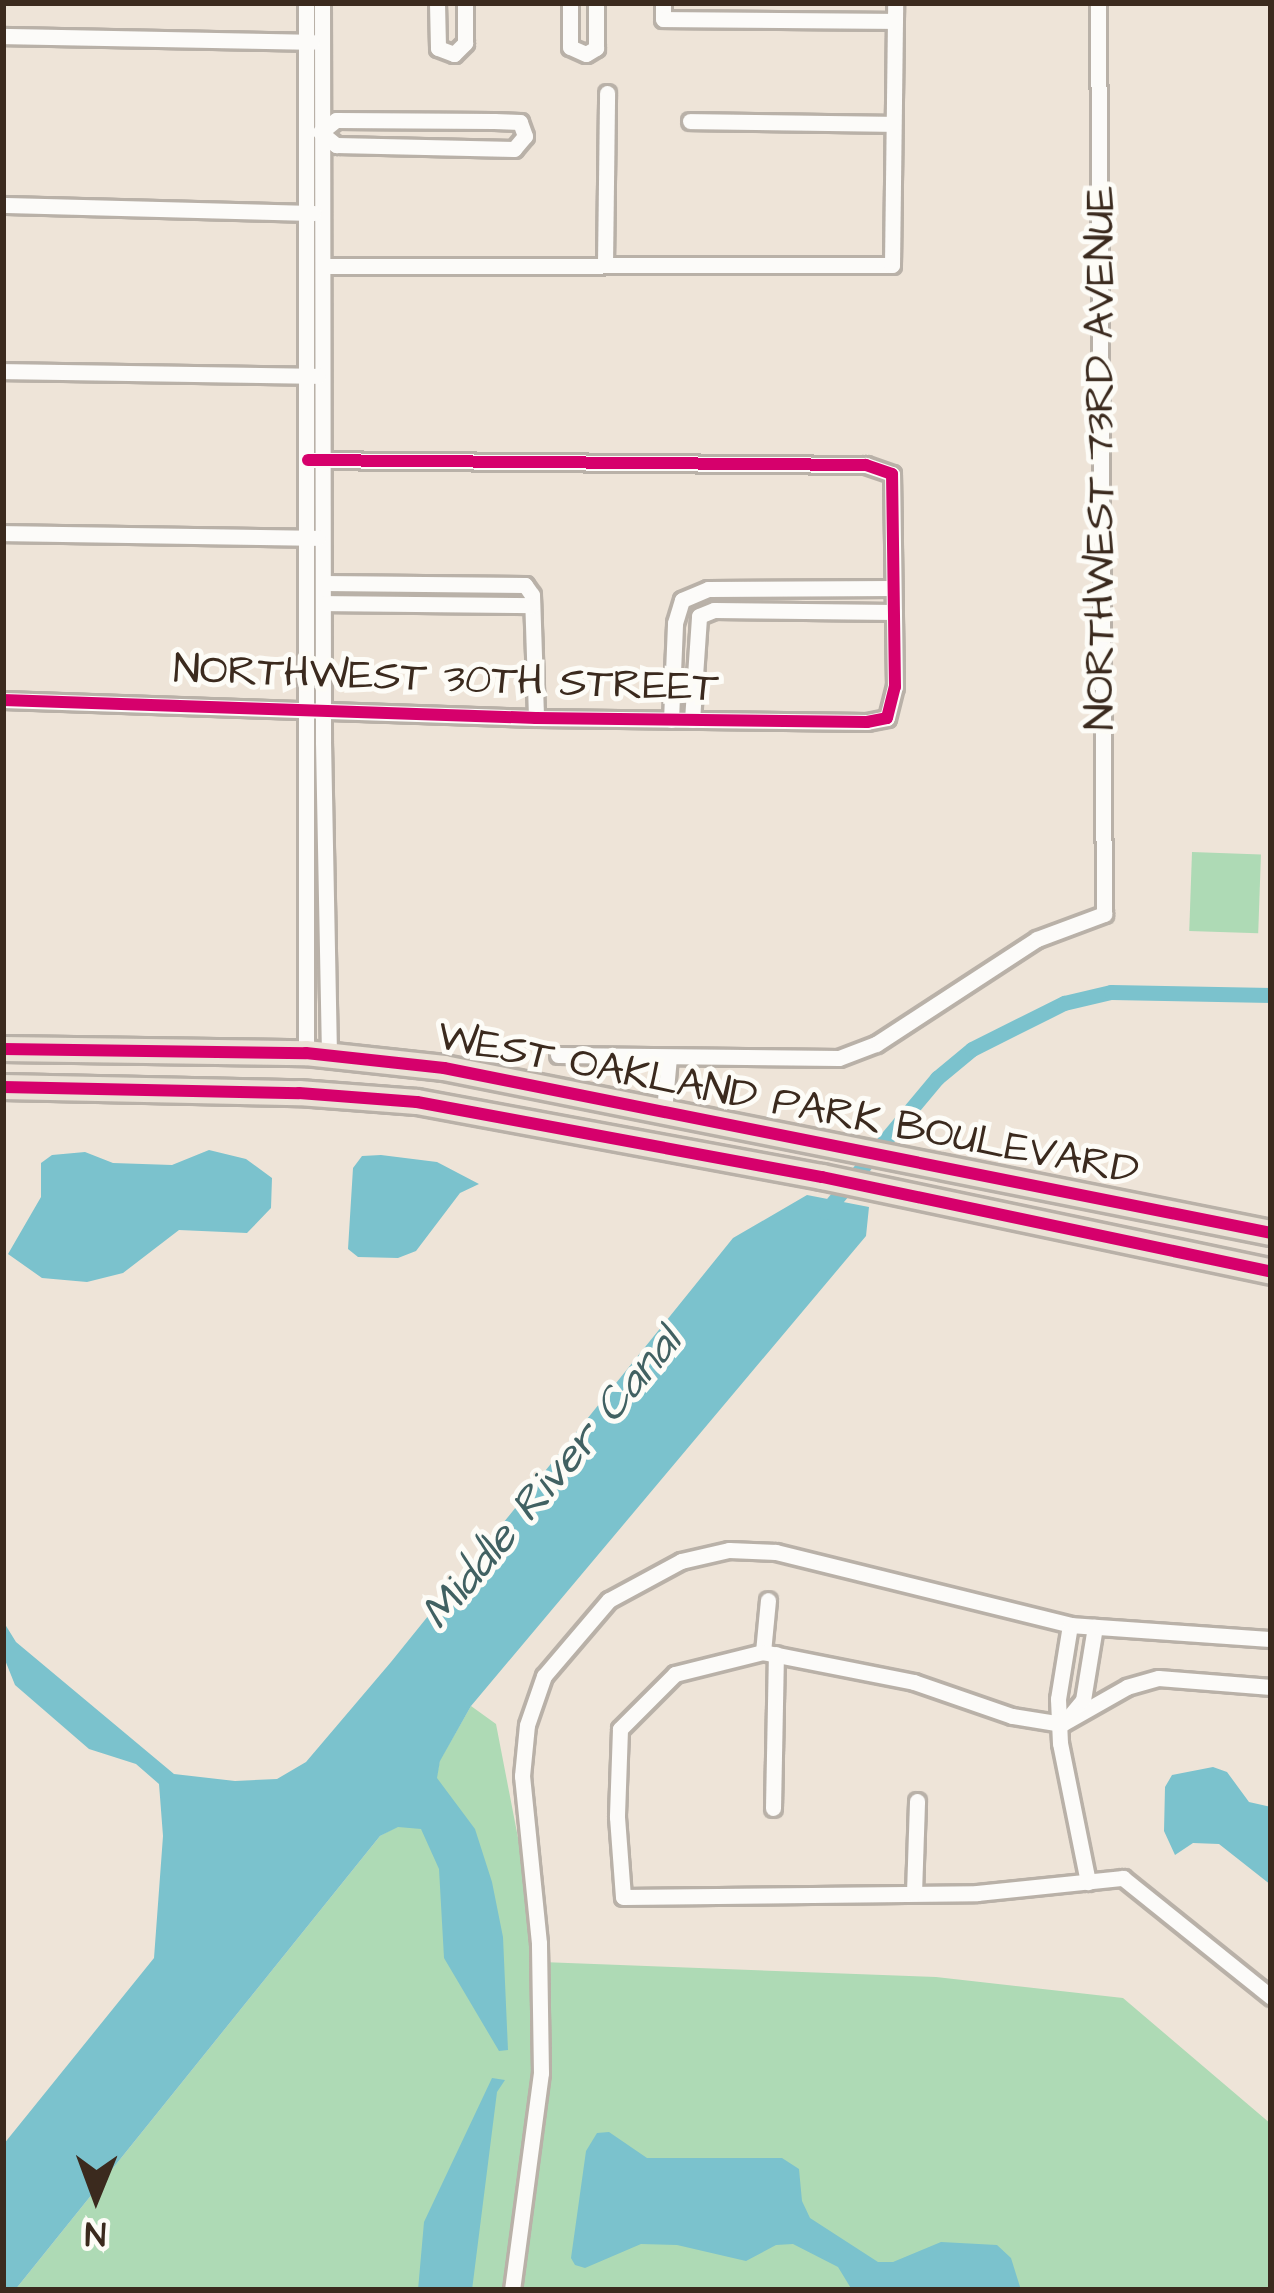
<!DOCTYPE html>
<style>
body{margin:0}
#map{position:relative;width:1274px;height:2293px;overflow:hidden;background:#eee4d8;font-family:"Architects Daughter",sans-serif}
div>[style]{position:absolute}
.green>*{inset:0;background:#aedab5;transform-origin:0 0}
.water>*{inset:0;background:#7bc2cd}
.canal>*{height:15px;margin:-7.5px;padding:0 7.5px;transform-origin:7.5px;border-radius:7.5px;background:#7bc2cd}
.roads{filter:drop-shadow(3px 0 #b9b1a8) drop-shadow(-3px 0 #b9b1a8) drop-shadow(0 3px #b9b1a8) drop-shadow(0 -3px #b9b1a8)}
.street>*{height:15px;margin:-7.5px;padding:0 7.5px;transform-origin:7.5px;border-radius:7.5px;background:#fcfbf9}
.primary>*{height:24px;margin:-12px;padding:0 12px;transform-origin:12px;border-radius:12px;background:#ebe2d6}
.cycleway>*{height:12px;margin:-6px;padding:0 6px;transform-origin:6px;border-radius:6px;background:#d6006c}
span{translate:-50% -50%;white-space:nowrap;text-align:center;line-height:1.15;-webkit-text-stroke:10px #fdfcf7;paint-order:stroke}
.street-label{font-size:42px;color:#3b2a1e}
.water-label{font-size:45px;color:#416162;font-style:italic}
.frame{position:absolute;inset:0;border:6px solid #3b2a1e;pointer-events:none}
.north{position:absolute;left:36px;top:2137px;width:120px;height:120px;-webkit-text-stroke:9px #fdfcf7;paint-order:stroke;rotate:181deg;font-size:33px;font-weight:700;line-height:48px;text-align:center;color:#3b2a1e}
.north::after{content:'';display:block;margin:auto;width:42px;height:54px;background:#3b2a1e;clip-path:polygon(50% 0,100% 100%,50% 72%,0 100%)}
</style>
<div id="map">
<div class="green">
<div style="left:1192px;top:852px;width:69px;height:79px;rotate:2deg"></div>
<div style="clip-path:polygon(471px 1706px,496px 1724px,542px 1962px,936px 1977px,1123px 1998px,1271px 2124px,1271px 2290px,15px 2290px,380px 1836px,398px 1826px,436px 1779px,440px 1760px)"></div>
</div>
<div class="water">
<div style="clip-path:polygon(209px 1150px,246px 1159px,272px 1178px,271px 1208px,247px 1233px,179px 1230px,123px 1273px,87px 1282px,42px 1278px,8px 1254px,41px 1197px,41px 1163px,52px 1155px,85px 1152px,113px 1163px,172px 1165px)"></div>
<div style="clip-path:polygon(381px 1155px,437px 1162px,479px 1184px,460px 1193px,416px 1251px,398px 1258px,358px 1257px,348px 1249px,353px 1168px,362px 1156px)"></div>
<div style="clip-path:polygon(807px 1195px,869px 1207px,866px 1236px,471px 1706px,440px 1761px,437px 1778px,475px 1829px,492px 1882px,503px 1937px,508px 2050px,499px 2051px,444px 1958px,439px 1869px,421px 1829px,398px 1827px,380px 1836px,15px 2290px,3px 2290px,3px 2145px,154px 1958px,163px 1836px,159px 1784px,136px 1764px,89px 1749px,15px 1685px,3px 1655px,3px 1621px,16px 1642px,174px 1774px,235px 1781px,277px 1779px,306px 1762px,391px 1662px,733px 1238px)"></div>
<div style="clip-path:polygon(1213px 1767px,1227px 1772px,1249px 1802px,1271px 1807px,1271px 1885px,1219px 1844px,1193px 1843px,1175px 1855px,1164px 1831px,1165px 1787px,1172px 1775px)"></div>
<div style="clip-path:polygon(492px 2078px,505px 2080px,497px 2092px,472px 2290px,418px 2290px,424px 2222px)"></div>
<div style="clip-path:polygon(609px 2132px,647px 2158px,782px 2158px,799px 2169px,802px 2201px,810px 2218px,878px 2262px,893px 2262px,941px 2242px,997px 2245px,1011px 2258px,1021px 2290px,852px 2290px,838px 2267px,793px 2244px,776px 2245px,746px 2261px,677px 2245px,641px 2244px,585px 2268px,575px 2265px,571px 2258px,586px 2151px,597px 2133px)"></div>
</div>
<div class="canal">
<div style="left:825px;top:1212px;width:175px;rotate:-50.1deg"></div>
<div style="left:937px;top:1078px;width:45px;rotate:-39.6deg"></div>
<div style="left:972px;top:1049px;width:103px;rotate:-26.6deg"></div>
<div style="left:1064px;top:1003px;width:48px;rotate:-13.2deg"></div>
<div style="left:1111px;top:992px;width:160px;rotate:1.1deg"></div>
</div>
<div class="roads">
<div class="street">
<div style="left:322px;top:3px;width:739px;rotate:89.92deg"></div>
<div style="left:323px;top:742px;width:314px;rotate:88.9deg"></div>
<div style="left:437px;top:3px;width:45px;rotate:88.7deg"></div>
<div style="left:438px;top:48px;width:17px;rotate:21deg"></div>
<div style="left:454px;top:54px;width:16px;rotate:-45deg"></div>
<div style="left:465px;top:43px;width:40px;rotate:-90deg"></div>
<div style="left:570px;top:3px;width:44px;rotate:90deg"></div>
<div style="left:570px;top:47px;width:17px;rotate:24deg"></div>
<div style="left:586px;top:54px;width:12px;rotate:-31deg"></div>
<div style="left:596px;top:48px;width:45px;rotate:-90deg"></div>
<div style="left:663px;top:3px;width:16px;rotate:90deg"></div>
<div style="left:663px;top:19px;width:232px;rotate:0.5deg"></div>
<div style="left:3px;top:36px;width:309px;rotate:1.1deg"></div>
<div style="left:690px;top:121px;width:203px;rotate:0.8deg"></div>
<div style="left:320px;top:132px;width:21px;rotate:39deg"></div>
<div style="left:336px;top:145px;width:178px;rotate:1.3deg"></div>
<div style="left:514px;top:149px;width:17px;rotate:-50deg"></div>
<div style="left:525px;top:136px;width:15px;rotate:-110deg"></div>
<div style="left:520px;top:122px;width:26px;rotate:-178deg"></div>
<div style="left:494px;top:121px;width:158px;rotate:-179.6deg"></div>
<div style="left:336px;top:120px;width:19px;rotate:141deg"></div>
<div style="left:3px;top:205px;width:311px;rotate:1.5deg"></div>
<div style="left:605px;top:265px;width:172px;rotate:-89.3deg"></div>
<div style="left:323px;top:266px;width:569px;rotate:-0.1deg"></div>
<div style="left:892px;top:265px;width:262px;rotate:-89.3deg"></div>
<div style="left:3px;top:371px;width:315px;rotate:0.9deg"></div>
<div style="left:3px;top:533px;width:315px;rotate:0.9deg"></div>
<div style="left:323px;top:583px;width:202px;rotate:0.6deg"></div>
<div style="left:525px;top:585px;width:12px;rotate:55deg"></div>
<div style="left:532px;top:595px;width:123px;rotate:88.1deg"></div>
<div style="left:324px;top:603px;width:208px;rotate:0.6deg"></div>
<div style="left:3px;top:700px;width:533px;rotate:1.93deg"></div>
<div style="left:536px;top:718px;width:331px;rotate:0.7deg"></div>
<div style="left:867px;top:722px;width:20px;rotate:-11deg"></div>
<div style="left:887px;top:718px;width:32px;rotate:-76deg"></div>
<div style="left:895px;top:687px;width:213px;rotate:-90.8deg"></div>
<div style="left:892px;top:474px;width:28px;rotate:-161deg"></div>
<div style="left:866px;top:465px;width:558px;rotate:-179.49deg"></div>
<div style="left:671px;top:720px;width:97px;rotate:-87.6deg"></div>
<div style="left:675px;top:623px;width:24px;rotate:-73deg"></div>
<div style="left:682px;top:600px;width:28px;rotate:-23deg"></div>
<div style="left:708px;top:589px;width:185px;rotate:-0.3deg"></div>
<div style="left:692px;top:720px;width:104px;rotate:-86.1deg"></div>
<div style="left:699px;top:616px;width:16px;rotate:-22deg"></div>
<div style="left:714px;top:610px;width:180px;rotate:0.6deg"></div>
<div style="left:306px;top:1053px;width:1050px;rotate:-90deg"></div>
<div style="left:558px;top:1055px;width:281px;rotate:0.6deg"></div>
<div style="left:839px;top:1058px;width:40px;rotate:-21deg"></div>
<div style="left:876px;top:1044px;width:192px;rotate:-33.1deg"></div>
<div style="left:1037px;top:939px;width:72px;rotate:-20.5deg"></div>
<div style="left:1104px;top:914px;width:911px;rotate:-90.38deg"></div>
<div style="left:664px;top:1111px;width:54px;rotate:-84.7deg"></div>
<div style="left:1070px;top:1625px;width:75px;rotate:99.2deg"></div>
<div style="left:1058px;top:1699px;width:44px;rotate:87.4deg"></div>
<div style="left:1060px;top:1743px;width:142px;rotate:78.6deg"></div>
<div style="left:763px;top:1652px;width:52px;rotate:-84.5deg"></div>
<div style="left:1271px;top:1687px;width:113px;rotate:-175.4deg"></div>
<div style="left:1158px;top:1678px;width:32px;rotate:164deg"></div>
<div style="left:1127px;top:1687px;width:75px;rotate:150.4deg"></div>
<div style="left:1062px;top:1724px;width:51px;rotate:-170.9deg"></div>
<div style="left:1012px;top:1716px;width:104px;rotate:-160.9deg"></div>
<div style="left:914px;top:1682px;width:154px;rotate:-168.8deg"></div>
<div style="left:763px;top:1652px;width:91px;rotate:166deg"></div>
<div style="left:675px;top:1674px;width:78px;rotate:135deg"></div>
<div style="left:620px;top:1729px;width:88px;rotate:92deg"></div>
<div style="left:617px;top:1817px;width:80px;rotate:85.7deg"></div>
<div style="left:623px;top:1897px;width:354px;rotate:-0.6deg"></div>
<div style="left:977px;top:1893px;width:147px;rotate:-5.9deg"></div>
<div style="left:1123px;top:1878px;width:190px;rotate:38.8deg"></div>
<div style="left:1068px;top:1718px;width:23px;rotate:-50deg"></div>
<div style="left:1083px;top:1700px;width:74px;rotate:-80.7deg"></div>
<div style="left:773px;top:1808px;width:154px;rotate:-88.9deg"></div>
<div style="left:914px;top:1893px;width:92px;rotate:-88.1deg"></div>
<div style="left:512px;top:2290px;width:219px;rotate:-82.4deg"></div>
<div style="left:541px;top:2073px;width:130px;rotate:-90.9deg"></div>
<div style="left:539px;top:1943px;width:168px;rotate:-95.8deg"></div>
<div style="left:522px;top:1776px;width:51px;rotate:-84.4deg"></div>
<div style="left:527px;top:1725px;width:52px;rotate:-70.9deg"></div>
<div style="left:544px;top:1676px;width:100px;rotate:-49.5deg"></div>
<div style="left:609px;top:1600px;width:82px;rotate:-28.4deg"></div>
<div style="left:681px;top:1561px;width:49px;rotate:-12.9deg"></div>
<div style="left:729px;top:1550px;width:47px;rotate:2.4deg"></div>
<div style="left:776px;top:1552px;width:303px;rotate:13.9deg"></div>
<div style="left:1070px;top:1625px;width:201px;rotate:4deg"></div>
</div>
<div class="primary">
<div style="left:3px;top:1049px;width:303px;rotate:0.8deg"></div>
<div style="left:306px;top:1053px;width:139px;rotate:6.2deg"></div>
<div style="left:444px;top:1068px;width:843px;rotate:11.28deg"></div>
<div style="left:3px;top:1087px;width:296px;rotate:1.2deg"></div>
<div style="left:299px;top:1093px;width:118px;rotate:4.4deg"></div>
<div style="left:417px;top:1102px;width:412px;rotate:10.5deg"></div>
<div style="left:822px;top:1177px;width:459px;rotate:11.9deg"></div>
</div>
</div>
<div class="cycleway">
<div style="left:3px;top:700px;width:533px;rotate:1.93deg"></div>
<div style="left:536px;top:718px;width:331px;rotate:0.7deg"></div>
<div style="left:867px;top:722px;width:20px;rotate:-11deg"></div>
<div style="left:887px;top:718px;width:32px;rotate:-76deg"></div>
<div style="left:895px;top:687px;width:213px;rotate:-90.8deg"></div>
<div style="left:892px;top:474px;width:28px;rotate:-161deg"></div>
<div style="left:866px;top:465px;width:558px;rotate:-179.49deg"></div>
<div style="left:3px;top:1049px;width:303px;rotate:0.8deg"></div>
<div style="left:306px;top:1053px;width:139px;rotate:6.2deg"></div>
<div style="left:444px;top:1068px;width:843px;rotate:11.28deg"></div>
<div style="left:3px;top:1087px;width:296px;rotate:1.2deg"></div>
<div style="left:299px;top:1093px;width:118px;rotate:4.4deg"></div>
<div style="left:417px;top:1102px;width:412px;rotate:10.5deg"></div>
<div style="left:822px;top:1177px;width:459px;rotate:11.9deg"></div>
</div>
<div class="street-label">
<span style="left:1101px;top:458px;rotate:-90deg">NORTHWEST 73RD AVENUE</span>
<span style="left:446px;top:679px;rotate:2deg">NORTHWEST 30TH STREET</span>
<span style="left:788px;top:1104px;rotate:11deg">WEST OAKLAND PARK BOULEVARD</span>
</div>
<div class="water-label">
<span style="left:552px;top:1479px;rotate:-50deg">Middle River Canal</span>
</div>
<div class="frame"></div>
<div class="north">N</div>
</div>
